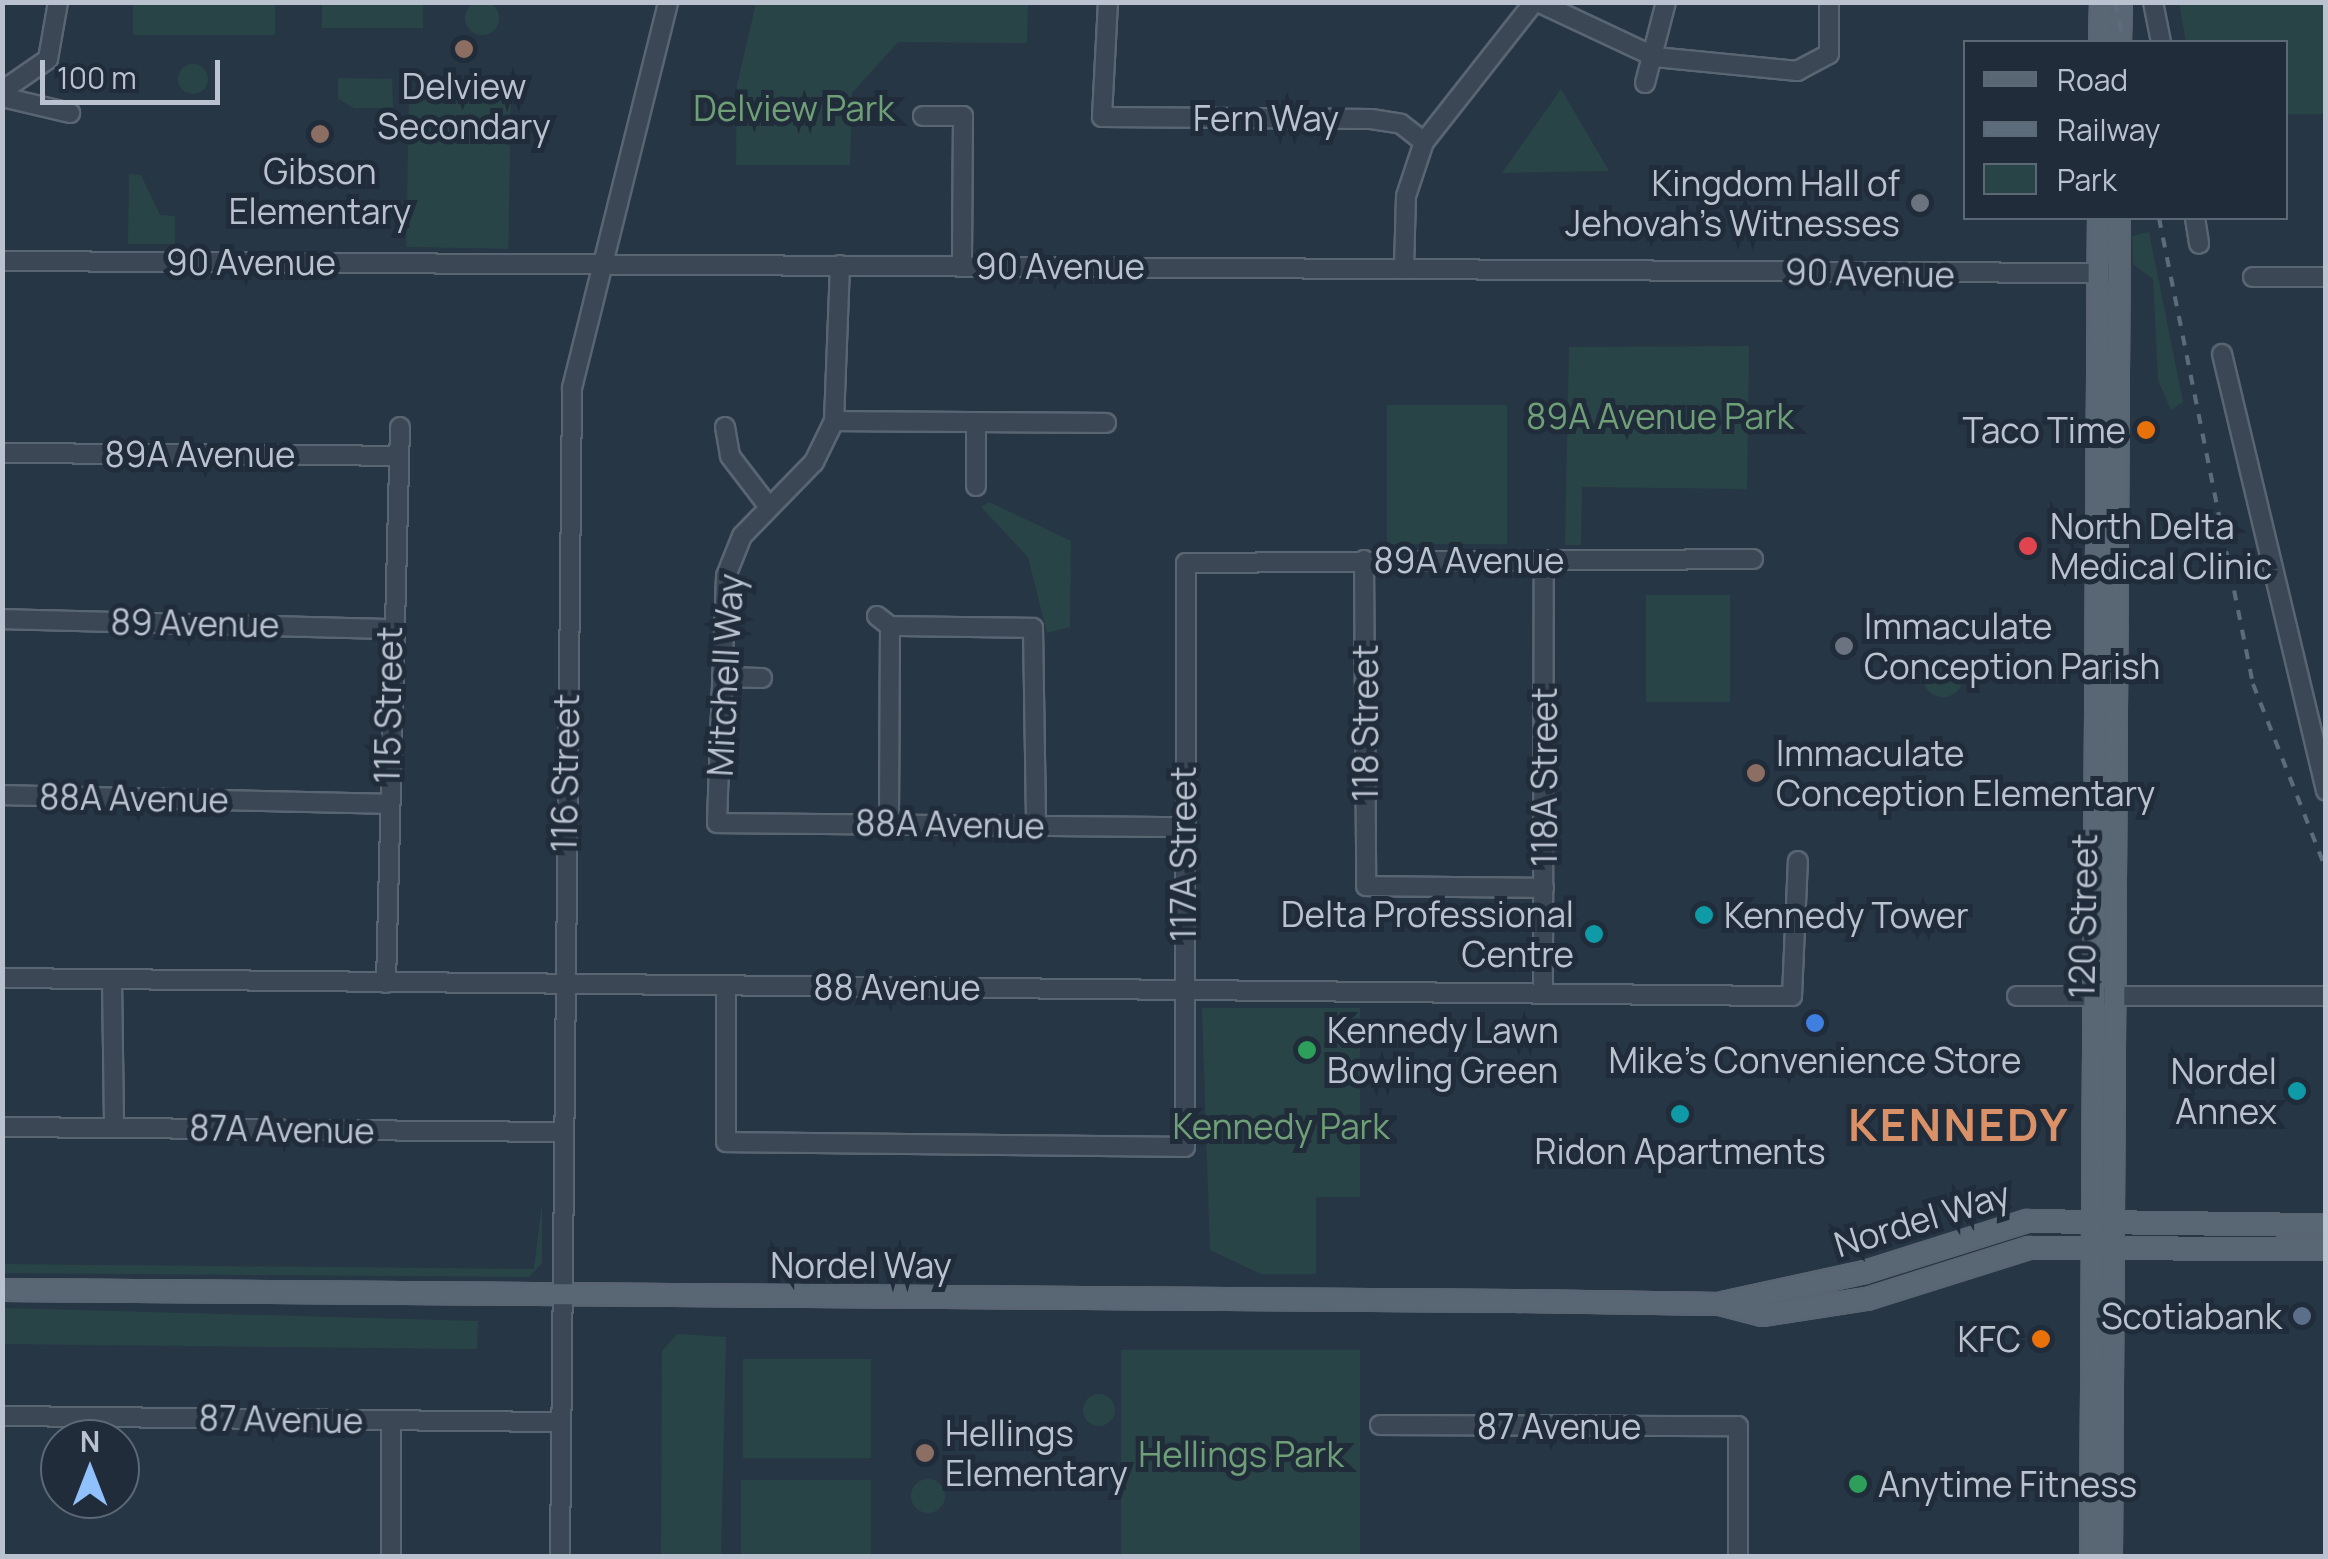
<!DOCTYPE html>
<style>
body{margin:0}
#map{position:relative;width:2328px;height:1559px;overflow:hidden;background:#273645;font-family:Manrope,sans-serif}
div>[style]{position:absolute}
.green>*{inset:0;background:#294446;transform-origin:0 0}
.round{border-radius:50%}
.roads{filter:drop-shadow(2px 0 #5a6572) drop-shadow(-2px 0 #5a6572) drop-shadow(0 2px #5a6572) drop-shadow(0 -2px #5a6572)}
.minor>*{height:18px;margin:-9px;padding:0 9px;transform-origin:9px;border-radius:9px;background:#3b4754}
.major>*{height:20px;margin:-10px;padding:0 10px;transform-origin:10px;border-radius:10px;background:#596674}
.rail>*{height:4px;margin-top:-2px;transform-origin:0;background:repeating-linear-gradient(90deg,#5d6c7b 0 10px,transparent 0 20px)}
.dots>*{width:28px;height:28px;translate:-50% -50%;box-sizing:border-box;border:5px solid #202c3a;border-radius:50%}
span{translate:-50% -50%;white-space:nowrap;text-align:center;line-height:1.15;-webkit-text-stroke:10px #202c3a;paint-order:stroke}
.poi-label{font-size:35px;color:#b9c2ce}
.right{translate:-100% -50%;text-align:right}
.left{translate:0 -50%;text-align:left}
.park-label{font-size:35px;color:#6f9f77}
.street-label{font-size:35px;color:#b9c2ce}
.district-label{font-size:45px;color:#da9167;font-weight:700;letter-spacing:2.5px}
.frame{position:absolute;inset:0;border:5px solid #b9c2ce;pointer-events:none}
.legend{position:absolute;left:1963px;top:40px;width:325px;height:180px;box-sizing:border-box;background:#202c3a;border:2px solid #5d6875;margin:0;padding:12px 18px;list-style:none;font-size:30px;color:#b9c2ce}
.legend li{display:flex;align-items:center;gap:20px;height:50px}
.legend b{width:50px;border:2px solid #5d6875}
.north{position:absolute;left:40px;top:1419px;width:100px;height:100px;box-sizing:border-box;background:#202c3a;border:2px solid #5d6875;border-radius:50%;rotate:0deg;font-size:28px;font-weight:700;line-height:40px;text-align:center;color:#b9c2ce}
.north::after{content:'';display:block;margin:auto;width:35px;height:45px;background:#90c1fc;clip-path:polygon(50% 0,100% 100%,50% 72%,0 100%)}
.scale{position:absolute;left:40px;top:60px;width:180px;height:45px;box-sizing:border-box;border:5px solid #b9c2ce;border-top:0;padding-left:12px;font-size:30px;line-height:35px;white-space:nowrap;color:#b9c2ce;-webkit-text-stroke:8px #202c3a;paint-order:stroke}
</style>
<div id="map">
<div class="green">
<div class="round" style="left:465px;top:1px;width:34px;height:34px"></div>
<div style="left:133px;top:3px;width:142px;height:32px"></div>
<div style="left:322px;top:3px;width:101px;height:25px"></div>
<div style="clip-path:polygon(756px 3px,1028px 3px,1027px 43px,898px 42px,852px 93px,850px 165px,736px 165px,737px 85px)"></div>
<div style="clip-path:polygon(2179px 3px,2325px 3px,2325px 114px,2286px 114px,2286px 42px,2186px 42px)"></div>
<div class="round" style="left:178px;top:64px;width:30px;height:30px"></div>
<div style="clip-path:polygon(338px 78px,392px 79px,393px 108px,354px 108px,338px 99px)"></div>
<div style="clip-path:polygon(1561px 89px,1609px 171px,1502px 173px)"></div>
<div style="left:409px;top:92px;width:102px;height:155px;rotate:1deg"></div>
<div style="clip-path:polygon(129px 174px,141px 175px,160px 215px,175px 216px,175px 244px,128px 244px)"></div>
<div style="clip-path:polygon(2149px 232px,2183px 402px,2171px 410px,2158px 380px,2153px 279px,2133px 264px,2132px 236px)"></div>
<div style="clip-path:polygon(1749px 346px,1747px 489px,1582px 487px,1581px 545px,1565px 545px,1569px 347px)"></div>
<div style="left:1387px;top:405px;width:120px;height:139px"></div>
<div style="clip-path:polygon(989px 502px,1071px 541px,1070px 627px,1047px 633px,1028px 557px,981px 507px)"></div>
<div style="left:1646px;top:595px;width:84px;height:107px"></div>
<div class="round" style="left:1923px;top:657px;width:40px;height:40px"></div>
<div style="clip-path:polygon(1202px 1008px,1360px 1008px,1360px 1197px,1316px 1197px,1316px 1274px,1261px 1274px,1210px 1250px)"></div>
<div style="clip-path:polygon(542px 1202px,542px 1263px,529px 1277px,3px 1273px,3px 1264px,534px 1269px)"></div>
<div style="clip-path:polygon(3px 1308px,478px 1321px,477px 1349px,3px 1344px)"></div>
<div style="clip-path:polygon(677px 1334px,726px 1337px,721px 1556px,661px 1556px,662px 1351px)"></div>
<div style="left:1121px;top:1350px;width:239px;height:206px"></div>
<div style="left:743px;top:1359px;width:128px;height:99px"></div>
<div class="round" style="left:1083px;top:1394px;width:32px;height:32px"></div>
<div class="round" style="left:911px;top:1479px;width:34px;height:34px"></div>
<div style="left:741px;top:1480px;width:130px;height:76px"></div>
</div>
<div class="roads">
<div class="minor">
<div style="left:1108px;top:2px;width:115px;rotate:93deg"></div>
<div style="left:1102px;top:117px;width:269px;rotate:0.4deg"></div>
<div style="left:1371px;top:119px;width:30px;rotate:9deg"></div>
<div style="left:1401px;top:124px;width:29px;rotate:38deg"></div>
<div style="left:1538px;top:2px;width:129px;rotate:25.2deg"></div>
<div style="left:1655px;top:57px;width:143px;rotate:5.6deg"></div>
<div style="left:1797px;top:71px;width:36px;rotate:-28deg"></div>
<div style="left:1829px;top:54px;width:52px;rotate:-90deg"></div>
<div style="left:2153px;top:2px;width:41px;rotate:78.7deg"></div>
<div style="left:1645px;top:83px;width:84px;rotate:-75.5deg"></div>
<div style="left:2px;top:91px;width:56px;rotate:-34.8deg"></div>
<div style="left:48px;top:59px;width:58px;rotate:-80deg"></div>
<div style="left:2px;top:97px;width:70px;rotate:13.2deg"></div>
<div style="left:923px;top:116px;width:40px"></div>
<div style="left:963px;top:116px;width:150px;rotate:90.4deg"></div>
<div style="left:2195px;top:218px;width:26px;rotate:81deg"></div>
<div style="left:2px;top:261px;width:2110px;rotate:0.33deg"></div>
<div style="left:840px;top:265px;width:156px;rotate:92.2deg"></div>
<div style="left:834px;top:421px;width:46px;rotate:116deg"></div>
<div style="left:814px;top:462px;width:103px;rotate:134.2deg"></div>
<div style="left:742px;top:536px;width:43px;rotate:111.8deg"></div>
<div style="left:726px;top:576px;width:247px;rotate:92.1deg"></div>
<div style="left:717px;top:823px;width:466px;rotate:0.5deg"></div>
<div style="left:1404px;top:268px;width:72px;rotate:-88.4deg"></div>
<div style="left:1406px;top:196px;width:57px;rotate:-71.6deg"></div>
<div style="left:1424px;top:142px;width:178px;rotate:-51.8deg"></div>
<div style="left:2253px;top:277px;width:73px"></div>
<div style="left:2222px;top:354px;width:449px;rotate:76.6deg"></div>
<div style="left:834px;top:421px;width:272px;rotate:0.4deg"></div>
<div style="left:725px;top:427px;width:29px;rotate:80deg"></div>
<div style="left:730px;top:456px;width:64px;rotate:52.6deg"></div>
<div style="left:2px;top:453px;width:395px;rotate:0.4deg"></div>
<div style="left:976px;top:486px;width:64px;rotate:-90deg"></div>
<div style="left:1364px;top:560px;width:326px;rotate:89.6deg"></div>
<div style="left:1366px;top:886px;width:178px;rotate:0.6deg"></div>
<div style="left:877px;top:616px;width:16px;rotate:38deg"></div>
<div style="left:890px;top:626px;width:198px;rotate:90.3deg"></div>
<div style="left:2px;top:619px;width:386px;rotate:1.5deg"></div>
<div style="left:890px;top:626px;width:143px;rotate:0.8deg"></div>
<div style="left:1033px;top:628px;width:197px;rotate:89.1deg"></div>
<div style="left:722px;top:677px;width:40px;rotate:1.4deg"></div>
<div style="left:2px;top:795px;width:384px;rotate:1.3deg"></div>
<div style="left:2px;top:978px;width:1790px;rotate:0.58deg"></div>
<div style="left:1792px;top:996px;width:135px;rotate:-87.5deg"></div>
<div style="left:112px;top:979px;width:148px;rotate:89.2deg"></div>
<div style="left:386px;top:983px;width:556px;rotate:-88.56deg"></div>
<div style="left:726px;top:986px;width:156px;rotate:90deg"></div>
<div style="left:726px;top:1142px;width:459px;rotate:0.6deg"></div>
<div style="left:1185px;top:1147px;width:584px;rotate:-89.9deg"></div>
<div style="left:1186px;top:563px;width:567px;rotate:-0.4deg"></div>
<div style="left:1543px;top:993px;width:433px;rotate:-89.9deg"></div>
<div style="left:2017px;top:996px;width:309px"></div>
<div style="left:2px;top:1127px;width:559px;rotate:0.51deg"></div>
<div style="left:2px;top:1416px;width:558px;rotate:0.62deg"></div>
<div style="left:391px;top:1420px;width:136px;rotate:90deg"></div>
<div style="left:1380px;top:1425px;width:358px;rotate:0.2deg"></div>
<div style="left:1738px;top:1426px;width:130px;rotate:90deg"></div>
<div style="left:560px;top:1556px;width:1168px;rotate:-89.41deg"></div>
<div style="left:572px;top:388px;width:398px;rotate:-76deg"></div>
</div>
<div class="major">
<div style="left:2100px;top:42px;width:40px;rotate:-88.6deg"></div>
<div style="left:2120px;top:42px;width:40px;rotate:-88.6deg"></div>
<div style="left:2px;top:1290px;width:1512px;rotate:0.42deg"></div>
<div style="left:1514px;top:1301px;width:206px;rotate:0.8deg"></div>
<div style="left:1720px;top:1304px;width:43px;rotate:14.7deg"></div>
<div style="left:1762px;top:1315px;width:106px;rotate:-8.7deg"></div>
<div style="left:1867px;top:1299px;width:170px;rotate:-17.5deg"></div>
<div style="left:2029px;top:1248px;width:297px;rotate:0.2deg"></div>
<div style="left:1722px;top:1303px;width:146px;rotate:-12.2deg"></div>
<div style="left:1865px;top:1272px;width:170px;rotate:-17.5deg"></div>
<div style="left:2027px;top:1221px;width:299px;rotate:0.8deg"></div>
<div style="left:2091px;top:1556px;width:1338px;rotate:-89.66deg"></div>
<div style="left:2111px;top:1556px;width:1338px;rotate:-89.66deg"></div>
</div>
</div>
<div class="rail">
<div style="left:2115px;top:2px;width:41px;rotate:77.3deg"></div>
<div style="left:2159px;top:218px;width:475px;rotate:78.6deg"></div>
<div style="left:2253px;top:684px;width:199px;rotate:68.5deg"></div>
</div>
<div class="dots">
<div style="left:464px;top:49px;background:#8d6e63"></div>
<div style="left:320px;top:134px;background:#8d6e63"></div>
<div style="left:1920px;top:203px;background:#6b7280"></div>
<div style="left:2146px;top:430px;background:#e8710a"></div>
<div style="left:2028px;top:546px;background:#e0444e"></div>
<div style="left:1844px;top:646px;background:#6b7280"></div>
<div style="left:1756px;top:773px;background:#8d6e63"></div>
<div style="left:1704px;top:915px;background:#0f9aa8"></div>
<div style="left:1594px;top:934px;background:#0f9aa8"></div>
<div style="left:1815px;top:1023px;background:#3f7fe0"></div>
<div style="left:1307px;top:1050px;background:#2e9e5b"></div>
<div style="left:2297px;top:1091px;background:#0f9aa8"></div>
<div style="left:1680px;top:1114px;background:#0f9aa8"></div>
<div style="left:2302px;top:1316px;background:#5c6f8a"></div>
<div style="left:2041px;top:1339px;background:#e8710a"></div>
<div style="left:925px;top:1453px;background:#8d6e63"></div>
<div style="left:1858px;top:1484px;background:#2e9e5b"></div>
</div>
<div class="poi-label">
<span style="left:464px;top:106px">Delview<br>Secondary</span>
<span style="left:320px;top:191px">Gibson<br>Elementary</span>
<span class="right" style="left:1900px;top:203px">Kingdom Hall of<br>Jehovah's Witnesses</span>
<span class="right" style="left:2126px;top:430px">Taco Time</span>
<span class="left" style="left:2050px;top:546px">North Delta<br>Medical Clinic</span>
<span class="left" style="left:1864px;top:646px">Immaculate<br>Conception Parish</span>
<span class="left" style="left:1776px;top:773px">Immaculate<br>Conception Elementary</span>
<span class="right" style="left:1574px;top:934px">Delta Professional<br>Centre</span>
<span class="left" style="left:1724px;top:915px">Kennedy Tower</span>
<span class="left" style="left:1327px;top:1050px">Kennedy Lawn<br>Bowling Green</span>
<span style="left:1815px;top:1060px">Mike's Convenience Store</span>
<span class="right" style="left:2277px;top:1091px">Nordel<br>Annex</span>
<span style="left:1680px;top:1151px">Ridon Apartments</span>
<span class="right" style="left:2282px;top:1316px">Scotiabank</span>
<span class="right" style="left:2021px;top:1339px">KFC</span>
<span class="left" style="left:945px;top:1453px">Hellings<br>Elementary</span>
<span class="left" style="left:1878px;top:1484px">Anytime Fitness</span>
</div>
<div class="park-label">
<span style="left:794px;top:108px">Delview Park</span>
<span style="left:1660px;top:416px">89A Avenue Park</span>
<span style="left:1281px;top:1126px">Kennedy Park</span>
<span style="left:1241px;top:1454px">Hellings Park</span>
</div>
<div class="street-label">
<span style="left:1266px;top:118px">Fern Way</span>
<span style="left:251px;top:262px">90 Avenue</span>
<span style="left:1060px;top:266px">90 Avenue</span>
<span style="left:1870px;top:273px;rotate:1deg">90 Avenue</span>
<span style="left:200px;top:454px">89A Avenue</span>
<span style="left:1469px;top:560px">89A Avenue</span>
<span style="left:195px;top:623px;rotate:1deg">89 Avenue</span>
<span style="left:725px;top:675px;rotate:-87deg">Mitchell Way</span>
<span style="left:388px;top:705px;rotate:-89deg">115 Street</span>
<span style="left:1365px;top:723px;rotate:-90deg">118 Street</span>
<span style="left:565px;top:773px;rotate:-89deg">116 Street</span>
<span style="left:1544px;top:777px;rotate:-90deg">118A Street</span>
<span style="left:134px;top:798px;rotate:1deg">88A Avenue</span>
<span style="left:950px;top:824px;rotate:1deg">88A Avenue</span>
<span style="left:1183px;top:854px;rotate:-90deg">117A Street</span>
<span style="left:2083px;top:916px;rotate:-89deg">120 Street</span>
<span style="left:897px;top:987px">88 Avenue</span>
<span style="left:282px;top:1129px;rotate:1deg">87A Avenue</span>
<span style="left:1922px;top:1219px;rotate:-17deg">Nordel Way</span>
<span style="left:861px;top:1265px">Nordel Way</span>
<span style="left:281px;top:1419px;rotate:1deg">87 Avenue</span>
<span style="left:1559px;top:1426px">87 Avenue</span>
</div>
<div class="district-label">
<span style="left:1959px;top:1125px">KENNEDY</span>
</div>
<div class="frame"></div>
<ul class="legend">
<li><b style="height:12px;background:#596674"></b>Road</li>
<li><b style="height:12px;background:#5d6c7b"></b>Railway</li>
<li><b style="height:28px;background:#294446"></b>Park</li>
</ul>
<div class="north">N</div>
<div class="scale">100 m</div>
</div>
